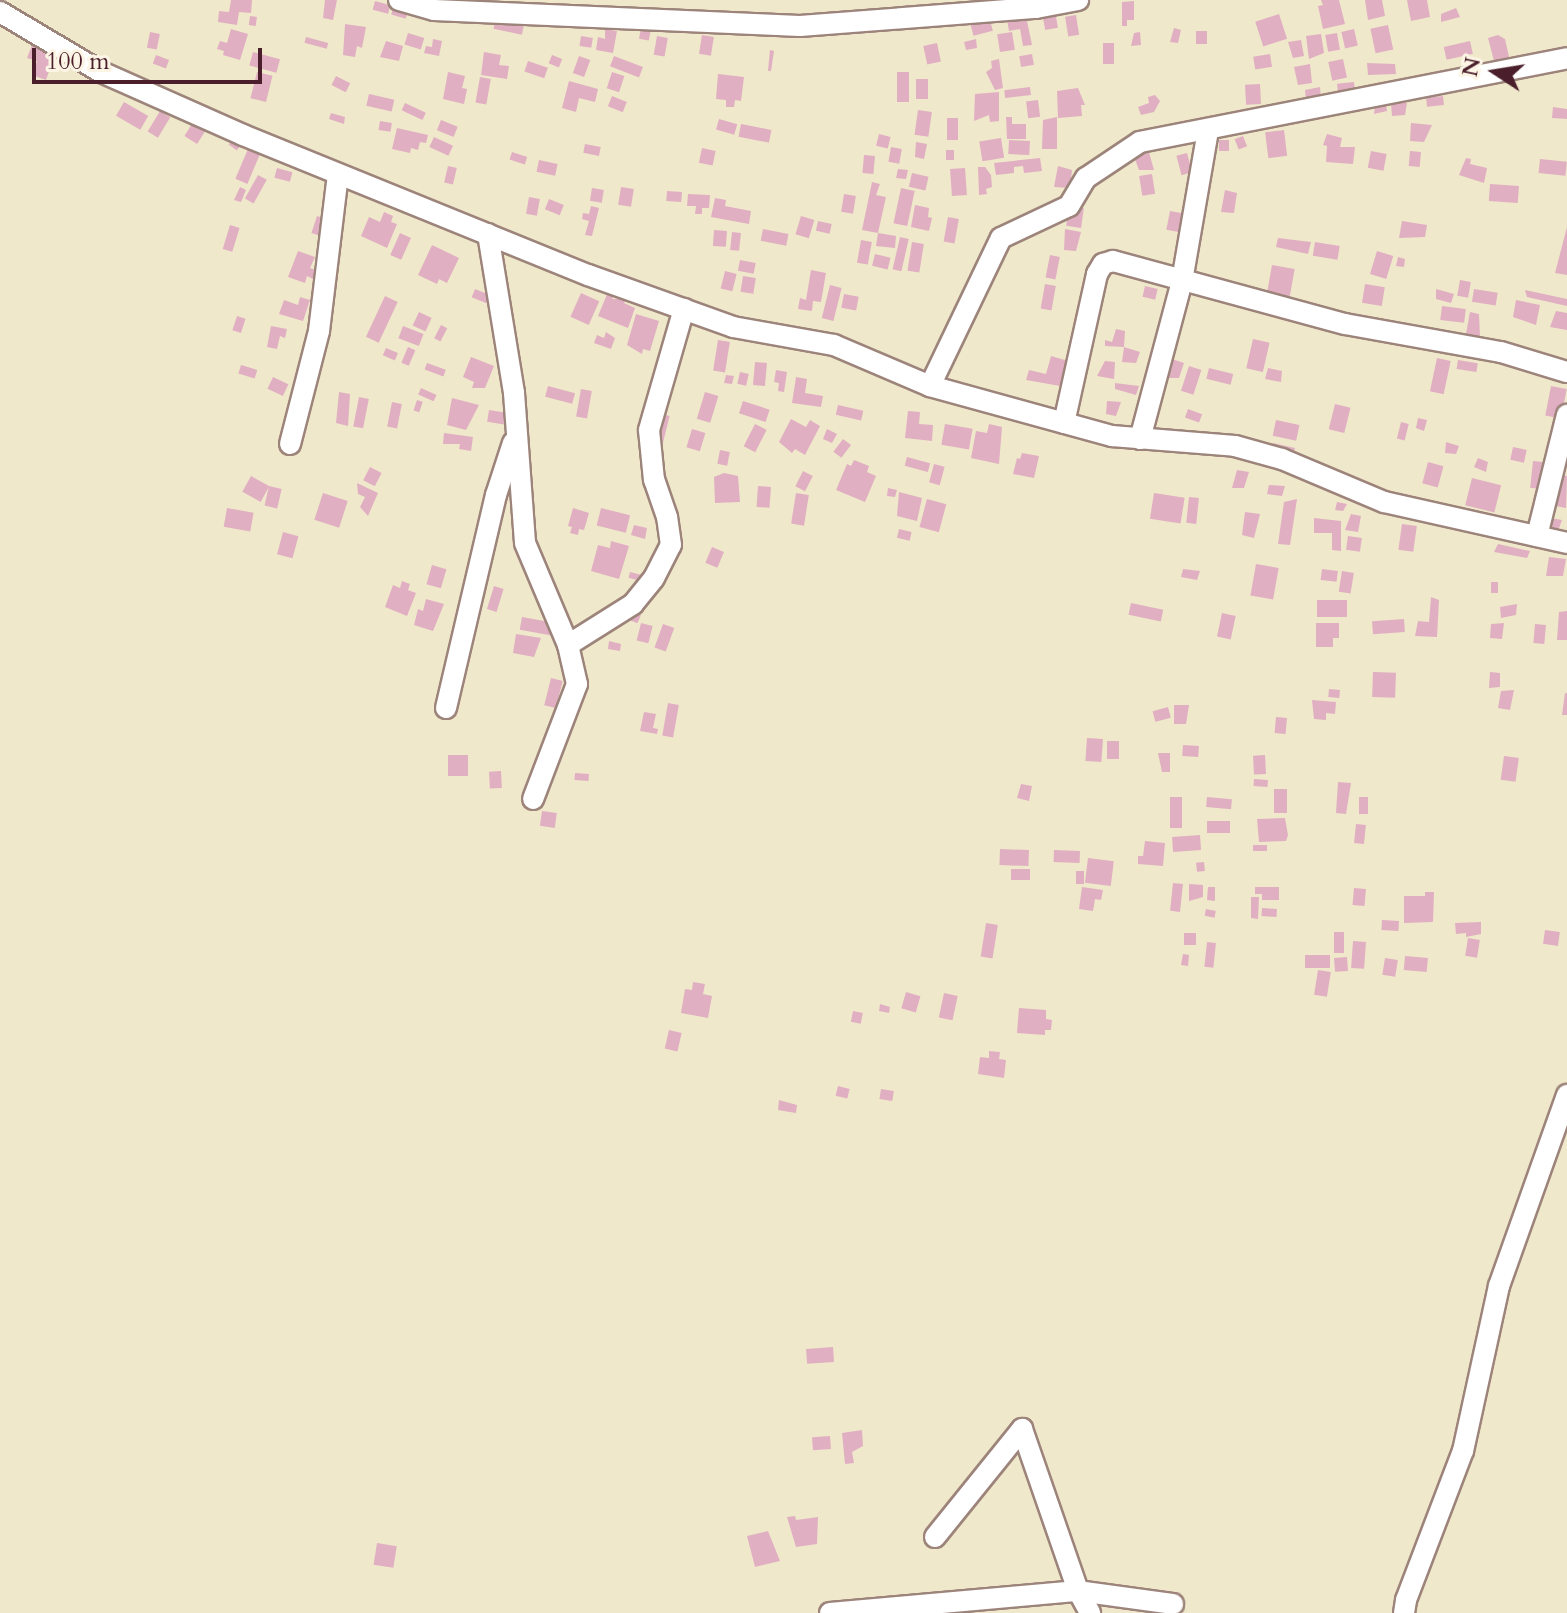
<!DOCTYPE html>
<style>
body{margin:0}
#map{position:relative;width:1567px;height:1613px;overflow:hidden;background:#f0e8cb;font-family:Cardo,serif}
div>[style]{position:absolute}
.building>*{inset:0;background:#e0afc2;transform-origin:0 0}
.roads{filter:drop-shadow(2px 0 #9d847b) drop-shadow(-2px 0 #9d847b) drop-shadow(0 2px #9d847b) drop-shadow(0 -2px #9d847b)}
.minor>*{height:20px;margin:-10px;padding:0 10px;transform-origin:10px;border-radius:10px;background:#fff}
span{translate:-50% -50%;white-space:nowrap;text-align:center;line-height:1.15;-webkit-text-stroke:7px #fcf5e5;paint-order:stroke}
.north{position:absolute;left:1455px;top:32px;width:80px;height:80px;-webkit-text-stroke:6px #fcf5e5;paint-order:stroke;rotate:282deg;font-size:22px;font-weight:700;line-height:32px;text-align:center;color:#4a1f2b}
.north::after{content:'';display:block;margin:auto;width:28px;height:36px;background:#4a1f2b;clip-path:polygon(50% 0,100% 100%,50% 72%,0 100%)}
.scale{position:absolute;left:32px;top:48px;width:230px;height:36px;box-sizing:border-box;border:4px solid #4a1f2b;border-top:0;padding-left:10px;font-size:24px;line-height:28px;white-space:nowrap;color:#4a1f2b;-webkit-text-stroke:6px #fcf5e5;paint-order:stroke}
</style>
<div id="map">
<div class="building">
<div style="clip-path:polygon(231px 0,252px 0,251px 13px,239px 12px,237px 25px,218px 22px,219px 11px,229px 12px)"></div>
<div style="clip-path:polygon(325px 0,337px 0,333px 20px,323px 18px)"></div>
<div style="clip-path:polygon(1321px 0,1339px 0,1345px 24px,1323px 29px,1318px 6px,1323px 5px)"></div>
<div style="clip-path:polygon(1365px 0,1382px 0,1385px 16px,1368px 20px)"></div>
<div style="clip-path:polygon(1407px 0,1427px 0,1430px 17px,1411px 21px)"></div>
<div style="left:375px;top:1px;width:16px;height:9px;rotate:15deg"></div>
<div style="clip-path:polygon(1134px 1px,1134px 20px,1127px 20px,1127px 26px,1122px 26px,1122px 2px)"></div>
<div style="left:394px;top:5px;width:15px;height:10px;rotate:16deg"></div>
<div style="clip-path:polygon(1456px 8px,1460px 17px,1441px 22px,1441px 14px)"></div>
<div style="left:1055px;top:11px;width:17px;height:13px;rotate:80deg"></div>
<div style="left:1279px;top:14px;width:26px;height:25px;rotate:72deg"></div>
<div style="left:1076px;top:15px;width:20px;height:11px;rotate:81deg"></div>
<div style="left:250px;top:16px;width:7px;height:9px;rotate:8deg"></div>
<div style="clip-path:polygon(1026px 16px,1032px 45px,1023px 46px,1020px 29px,1009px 31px,1007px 20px)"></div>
<div style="left:496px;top:17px;width:29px;height:12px;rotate:12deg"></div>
<div style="left:990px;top:20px;width:11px;height:20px;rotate:75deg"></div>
<div style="clip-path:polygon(605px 21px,613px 22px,611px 30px,617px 31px,613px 53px,596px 50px,598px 37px,605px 39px)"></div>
<div style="left:642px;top:23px;width:10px;height:16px;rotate:11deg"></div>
<div style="clip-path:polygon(345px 24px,366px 27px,362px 48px,357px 46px,355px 57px,343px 55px)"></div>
<div style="left:1388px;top:25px;width:25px;height:18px;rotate:78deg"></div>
<div style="clip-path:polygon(1174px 28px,1181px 30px,1178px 43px,1170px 42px)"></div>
<div style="clip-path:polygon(231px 29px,248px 34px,240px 60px,223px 55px,224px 51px,217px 49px,220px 41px,227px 43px)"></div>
<div style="left:1354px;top:29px;width:17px;height:13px;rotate:77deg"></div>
<div style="left:1196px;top:31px;width:11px;height:13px"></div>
<div style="left:150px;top:32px;width:10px;height:16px;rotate:11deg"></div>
<div style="left:1012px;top:32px;width:18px;height:15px;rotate:81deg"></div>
<div style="clip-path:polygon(1140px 32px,1141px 45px,1131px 46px,1134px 33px)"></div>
<div style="left:408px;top:33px;width:17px;height:12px;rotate:17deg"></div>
<div style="left:1337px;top:33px;width:17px;height:12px;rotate:80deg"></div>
<div style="clip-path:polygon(1321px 34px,1324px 53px,1309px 59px,1306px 36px)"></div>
<div style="left:702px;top:35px;width:12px;height:19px;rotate:9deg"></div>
<div style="clip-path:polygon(1498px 35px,1505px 39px,1509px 57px,1494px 61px,1488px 38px)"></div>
<div style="left:581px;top:36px;width:12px;height:10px;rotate:9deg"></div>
<div style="left:657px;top:36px;width:11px;height:19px;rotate:10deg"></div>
<div style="left:306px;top:37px;width:23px;height:6px;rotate:15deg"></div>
<div style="clip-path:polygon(433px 39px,442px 41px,439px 56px,424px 53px,426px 46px,432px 47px)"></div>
<div style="clip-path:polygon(976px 39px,977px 48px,966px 50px,964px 42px)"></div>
<div style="clip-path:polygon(1301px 40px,1304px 56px,1293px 58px,1288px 42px)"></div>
<div style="clip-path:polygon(386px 41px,403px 46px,399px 61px,380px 57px)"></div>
<div style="left:1470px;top:41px;width:13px;height:27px;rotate:77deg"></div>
<div style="left:937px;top:43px;width:19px;height:14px;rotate:78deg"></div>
<div style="left:1103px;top:43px;width:11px;height:21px"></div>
<div style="clip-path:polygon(32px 45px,55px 54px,46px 80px,32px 75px,37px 61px,27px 58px)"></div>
<div style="clip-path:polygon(770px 50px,774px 51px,771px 71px,768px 71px)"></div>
<div style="left:253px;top:52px;width:28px;height:14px;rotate:15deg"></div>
<div style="clip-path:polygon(484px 52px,501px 55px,499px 65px,509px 66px,507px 79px,481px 75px)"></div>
<div style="left:1032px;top:54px;width:11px;height:13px;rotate:80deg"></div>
<div style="left:1270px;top:54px;width:13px;height:17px;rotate:81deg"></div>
<div style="left:156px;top:55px;width:14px;height:9px;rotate:21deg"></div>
<div style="left:552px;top:55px;width:11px;height:9px;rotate:22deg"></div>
<div style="left:579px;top:56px;width:12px;height:18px;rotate:20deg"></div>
<div style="left:614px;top:56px;width:31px;height:11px;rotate:21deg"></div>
<div style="clip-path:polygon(999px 59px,1003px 88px,995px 90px,986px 72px,992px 68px,991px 61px)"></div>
<div style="left:1343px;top:59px;width:19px;height:15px;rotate:78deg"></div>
<div style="left:528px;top:61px;width:21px;height:11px;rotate:19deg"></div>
<div style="clip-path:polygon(1367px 63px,1395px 64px,1396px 74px,1368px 75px)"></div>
<div style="clip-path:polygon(1310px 64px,1312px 83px,1298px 85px,1294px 67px)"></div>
<div style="left:257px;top:72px;width:16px;height:27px;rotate:14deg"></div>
<div style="clip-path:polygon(448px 72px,465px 76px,462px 88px,467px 89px,464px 104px,443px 99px)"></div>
<div style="left:612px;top:72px;width:13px;height:17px;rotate:18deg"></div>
<div style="left:897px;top:72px;width:12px;height:30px"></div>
<div style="clip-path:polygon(718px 74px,744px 77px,741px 101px,735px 100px,734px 107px,726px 107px,726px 100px,716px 99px)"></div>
<div style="left:336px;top:76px;width:16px;height:10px;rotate:27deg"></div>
<div style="left:480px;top:77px;width:11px;height:26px;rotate:10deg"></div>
<div style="left:916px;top:79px;width:12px;height:20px"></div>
<div style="clip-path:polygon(569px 81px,598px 89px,595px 102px,579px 98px,576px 112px,562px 108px)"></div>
<div style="left:1354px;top:82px;width:10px;height:17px;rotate:84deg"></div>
<div style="left:1260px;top:84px;width:20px;height:15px;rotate:87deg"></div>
<div style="left:1030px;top:87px;width:8px;height:26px;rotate:83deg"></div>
<div style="clip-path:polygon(1320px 87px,1321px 98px,1306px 101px,1305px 90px)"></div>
<div style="clip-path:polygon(1078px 88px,1085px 105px,1081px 105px,1082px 116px,1058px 118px,1057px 91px)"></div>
<div style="clip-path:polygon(999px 92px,999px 121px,990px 122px,989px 115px,974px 121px,975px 94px)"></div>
<div style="left:369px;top:94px;width:26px;height:12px;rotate:13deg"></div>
<div style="clip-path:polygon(1155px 95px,1160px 101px,1154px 112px,1141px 115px,1138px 107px,1149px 103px,1148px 97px)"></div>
<div style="left:612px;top:96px;width:16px;height:11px;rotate:22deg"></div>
<div style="left:1443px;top:96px;width:9px;height:17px;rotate:84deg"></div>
<div style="left:1038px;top:100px;width:17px;height:12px;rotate:83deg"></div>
<div style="left:124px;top:102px;width:28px;height:16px;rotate:30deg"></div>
<div style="left:405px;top:103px;width:23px;height:8px;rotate:25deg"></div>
<div style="clip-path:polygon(1391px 103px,1407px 103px,1405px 115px,1392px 116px)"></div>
<div style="clip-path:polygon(1386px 104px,1387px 111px,1374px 114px,1375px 106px)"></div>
<div style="clip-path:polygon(1553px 107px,1567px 109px,1567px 119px,1552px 118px)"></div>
<div style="left:918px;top:110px;width:14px;height:25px;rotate:8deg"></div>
<div style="left:160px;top:111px;width:12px;height:24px;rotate:31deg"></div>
<div style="clip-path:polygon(331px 113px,345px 117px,344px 124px,329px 119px)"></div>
<div style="clip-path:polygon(1006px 117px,1012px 117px,1012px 124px,1026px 124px,1026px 139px,1007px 139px)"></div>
<div style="clip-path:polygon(1057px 117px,1057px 149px,1042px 149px,1043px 120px)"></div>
<div style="left:958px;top:118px;width:22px;height:11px;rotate:90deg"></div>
<div style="left:195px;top:119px;width:15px;height:20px;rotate:32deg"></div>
<div style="left:719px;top:119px;width:19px;height:11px;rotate:16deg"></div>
<div style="left:441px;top:120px;width:18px;height:11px;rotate:22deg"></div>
<div style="left:380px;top:121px;width:12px;height:9px;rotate:9deg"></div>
<div style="clip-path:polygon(1411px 123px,1432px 125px,1424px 142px,1410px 141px)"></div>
<div style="left:741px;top:124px;width:31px;height:13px;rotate:11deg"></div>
<div style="clip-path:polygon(397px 128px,428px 135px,426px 143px,420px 142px,418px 150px,411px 148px,410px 153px,392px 149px)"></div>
<div style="left:1284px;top:130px;width:26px;height:19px;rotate:83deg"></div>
<div style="left:879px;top:134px;width:12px;height:12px;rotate:14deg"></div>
<div style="clip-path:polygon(1327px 134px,1342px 138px,1340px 147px,1355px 147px,1353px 164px,1326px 162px,1327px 146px,1323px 145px)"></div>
<div style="left:236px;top:135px;width:10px;height:12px;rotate:37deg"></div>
<div style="left:1243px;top:136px;width:11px;height:9px;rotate:68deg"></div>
<div style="left:434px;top:137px;width:21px;height:11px;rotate:25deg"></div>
<div style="left:1001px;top:138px;width:20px;height:22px;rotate:81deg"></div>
<div style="left:1009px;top:140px;width:21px;height:14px;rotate:3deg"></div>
<div style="left:1229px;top:140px;width:11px;height:10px;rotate:90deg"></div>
<div style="left:251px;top:142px;width:13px;height:40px;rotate:23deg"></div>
<div style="clip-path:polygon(916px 142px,927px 144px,924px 159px,915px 157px)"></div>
<div style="left:585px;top:144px;width:16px;height:9px;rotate:11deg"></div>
<div style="left:891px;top:147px;width:11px;height:15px;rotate:10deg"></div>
<div style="left:702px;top:148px;width:14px;height:15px;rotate:12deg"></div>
<div style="clip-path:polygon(1148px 149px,1154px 170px,1139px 170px,1133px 154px)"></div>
<div style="left:954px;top:150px;width:10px;height:8px;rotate:90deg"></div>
<div style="left:1371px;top:151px;width:16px;height:17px;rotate:11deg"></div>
<div style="left:1410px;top:151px;width:11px;height:15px;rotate:5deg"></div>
<div style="left:512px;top:152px;width:16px;height:8px;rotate:18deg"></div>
<div style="left:1187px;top:153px;width:20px;height:11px;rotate:75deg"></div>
<div style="left:864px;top:155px;width:11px;height:18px;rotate:5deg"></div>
<div style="clip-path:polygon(1040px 158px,1042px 171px,1024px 173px,1023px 166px,1014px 167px,1014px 173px,996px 175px,994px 163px)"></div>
<div style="clip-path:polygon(1466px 158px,1471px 159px,1470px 164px,1487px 168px,1484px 183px,1459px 175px)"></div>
<div style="left:1540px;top:159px;width:27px;height:14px;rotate:6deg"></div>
<div style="left:539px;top:160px;width:19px;height:12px;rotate:12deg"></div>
<div style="left:448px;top:166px;width:9px;height:17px;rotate:13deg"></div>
<div style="clip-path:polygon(1058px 166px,1072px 170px,1070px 188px,1054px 187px)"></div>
<div style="clip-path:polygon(978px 167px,985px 167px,991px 175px,992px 187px,986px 189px,987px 194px,979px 195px)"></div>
<div style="left:277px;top:168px;width:16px;height:10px;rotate:15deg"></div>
<div style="left:965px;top:168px;width:27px;height:15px;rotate:86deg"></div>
<div style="clip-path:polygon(898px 169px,908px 170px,906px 179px,896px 178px)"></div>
<div style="left:912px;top:173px;width:17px;height:14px;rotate:13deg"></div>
<div style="left:1152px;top:174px;width:20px;height:13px;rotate:81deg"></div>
<div style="left:258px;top:175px;width:10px;height:27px;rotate:29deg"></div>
<div style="clip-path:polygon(872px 182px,880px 184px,876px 195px,886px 197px,878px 233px,896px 236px,895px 248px,876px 246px,878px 233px,862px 230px)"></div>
<div style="left:1490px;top:184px;width:29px;height:17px;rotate:4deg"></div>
<div style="clip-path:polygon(240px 187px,246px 190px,241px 202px,234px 200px)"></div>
<div style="left:621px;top:187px;width:13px;height:18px;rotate:9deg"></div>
<div style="left:592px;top:188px;width:12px;height:13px;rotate:9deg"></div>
<div style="left:901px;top:188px;width:14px;height:36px;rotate:12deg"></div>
<div style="clip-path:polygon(1225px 190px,1237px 193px,1234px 213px,1221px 212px)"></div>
<div style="left:667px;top:191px;width:15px;height:10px;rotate:4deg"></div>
<div style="clip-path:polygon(688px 194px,710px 195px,709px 208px,702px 208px,702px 214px,695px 214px,696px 206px,687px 206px)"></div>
<div style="left:844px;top:194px;width:12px;height:18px;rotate:9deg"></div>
<div style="left:529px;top:197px;width:11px;height:17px;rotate:10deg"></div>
<div style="clip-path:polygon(715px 198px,726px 200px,725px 206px,751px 211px,749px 224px,711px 217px)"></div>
<div style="left:549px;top:199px;width:16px;height:11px;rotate:22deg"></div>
<div style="clip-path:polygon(915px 205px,929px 208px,928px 217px,932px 218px,929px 231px,911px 227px)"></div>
<div style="clip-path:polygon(591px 206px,599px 208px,592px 236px,585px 235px,589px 221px,582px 219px,583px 213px,589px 214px)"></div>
<div style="left:1069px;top:206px;width:15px;height:20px;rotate:8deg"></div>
<div style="left:1170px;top:211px;width:15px;height:19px;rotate:11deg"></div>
<div style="clip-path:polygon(384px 212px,393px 216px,391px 222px,397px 224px,387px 248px,361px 236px,369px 217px,380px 222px)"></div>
<div style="left:317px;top:216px;width:29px;height:18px;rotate:18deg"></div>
<div style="left:801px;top:216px;width:14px;height:19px;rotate:17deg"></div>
<div style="left:948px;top:217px;width:11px;height:25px;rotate:10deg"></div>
<div style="left:818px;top:221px;width:14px;height:10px;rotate:12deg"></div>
<div style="clip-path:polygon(1402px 221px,1427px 225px,1425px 237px,1399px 238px)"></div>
<div style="left:230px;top:225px;width:10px;height:25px;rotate:17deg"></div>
<div style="clip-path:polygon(1567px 227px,1567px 275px,1555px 273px)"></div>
<div style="left:763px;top:229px;width:26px;height:12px;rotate:11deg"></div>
<div style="clip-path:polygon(1065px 229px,1081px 232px,1076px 251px,1064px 250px)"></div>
<div style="left:714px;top:230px;width:13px;height:16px;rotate:4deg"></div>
<div style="left:732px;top:232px;width:9px;height:18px;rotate:6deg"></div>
<div style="left:400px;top:233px;width:12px;height:24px;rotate:24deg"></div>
<div style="left:900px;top:237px;width:9px;height:33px;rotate:13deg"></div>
<div style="clip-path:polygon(1278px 238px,1311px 242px,1308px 254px,1276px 247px)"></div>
<div style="left:861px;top:240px;width:11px;height:23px;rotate:10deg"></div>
<div style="left:912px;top:242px;width:12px;height:29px;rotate:9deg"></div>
<div style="left:1315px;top:242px;width:25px;height:14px;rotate:9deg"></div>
<div style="clip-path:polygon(432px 245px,459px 258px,447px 283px,439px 279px,437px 284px,418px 275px)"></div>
<div style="clip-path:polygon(298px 251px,315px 257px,310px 268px,316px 270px,313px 279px,307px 276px,305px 283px,288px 277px)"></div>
<div style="left:1377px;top:251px;width:17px;height:24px;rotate:17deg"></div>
<div style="left:875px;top:254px;width:16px;height:12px;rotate:14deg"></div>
<div style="left:1050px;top:255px;width:10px;height:23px;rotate:11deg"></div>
<div style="clip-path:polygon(1398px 257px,1405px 259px,1404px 267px,1396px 266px)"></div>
<div style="left:740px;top:260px;width:16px;height:11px;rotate:11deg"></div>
<div style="left:1272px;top:265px;width:23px;height:28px;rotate:10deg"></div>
<div style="clip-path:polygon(811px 270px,826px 273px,821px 302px,813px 301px,812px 311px,798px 309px,800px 298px,806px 300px)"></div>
<div style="left:725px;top:271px;width:12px;height:18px;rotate:14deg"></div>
<div style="left:743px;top:276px;width:13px;height:16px;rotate:9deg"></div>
<div style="left:1460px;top:280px;width:11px;height:16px;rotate:10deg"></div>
<div style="left:1045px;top:284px;width:11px;height:25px;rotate:10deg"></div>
<div style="left:1365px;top:284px;width:20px;height:19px;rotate:9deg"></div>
<div style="left:830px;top:285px;width:12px;height:34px;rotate:14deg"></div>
<div style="left:1145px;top:286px;width:13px;height:11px;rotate:13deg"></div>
<div style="left:475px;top:289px;width:16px;height:9px;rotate:22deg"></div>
<div style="clip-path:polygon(1436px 289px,1454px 294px,1451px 303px,1436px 299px)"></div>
<div style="left:1474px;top:289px;width:24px;height:13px;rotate:9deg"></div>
<div style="clip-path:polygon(1525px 290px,1567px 299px,1567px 306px,1527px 297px)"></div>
<div style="clip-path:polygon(608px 292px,615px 294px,612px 299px,626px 299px,624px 303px,635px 308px,628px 328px,598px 316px)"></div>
<div style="left:581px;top:293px;width:20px;height:26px;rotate:24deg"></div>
<div style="left:844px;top:294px;width:15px;height:14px;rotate:11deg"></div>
<div style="left:385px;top:296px;width:14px;height:45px;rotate:25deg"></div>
<div style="clip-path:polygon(300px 297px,310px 300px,303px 321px,279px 314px,284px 300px,298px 305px)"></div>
<div style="clip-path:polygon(1516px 300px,1540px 305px,1536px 325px,1513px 317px)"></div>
<div style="left:1442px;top:306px;width:24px;height:14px;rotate:7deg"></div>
<div style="clip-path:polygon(1556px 311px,1567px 313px,1567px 330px,1550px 327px)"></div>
<div style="left:419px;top:312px;width:14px;height:15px;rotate:25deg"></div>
<div style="clip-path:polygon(1470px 312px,1479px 314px,1480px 337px,1466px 334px)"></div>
<div style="clip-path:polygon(636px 314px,659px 321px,650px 351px,643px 349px,642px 354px,627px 345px)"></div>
<div style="left:237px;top:316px;width:9px;height:15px;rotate:18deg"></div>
<div style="left:441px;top:325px;width:7px;height:15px;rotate:27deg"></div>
<div style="clip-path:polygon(271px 326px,287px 329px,285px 338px,280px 336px,277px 349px,267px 347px)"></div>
<div style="left:403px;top:326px;width:22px;height:13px;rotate:21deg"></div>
<div style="clip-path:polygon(1116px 329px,1125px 331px,1124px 347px,1105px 346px,1105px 340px,1112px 342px)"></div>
<div style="clip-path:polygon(606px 332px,615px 338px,611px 349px,594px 343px,597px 335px,604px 338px)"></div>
<div style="left:1253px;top:339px;width:17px;height:30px;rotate:13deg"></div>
<div style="left:718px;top:340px;width:12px;height:31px;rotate:9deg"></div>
<div style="left:408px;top:347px;width:8px;height:17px;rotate:23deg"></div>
<div style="clip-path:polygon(1124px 347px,1140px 352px,1136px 363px,1122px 362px)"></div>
<div style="left:386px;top:348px;width:13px;height:8px;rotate:23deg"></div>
<div style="clip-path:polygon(1051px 356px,1072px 362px,1066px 387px,1026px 380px,1029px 370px,1046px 374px)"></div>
<div style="clip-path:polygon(471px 357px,494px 366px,485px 388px,472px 388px,474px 382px,463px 377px)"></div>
<div style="clip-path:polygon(1169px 358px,1184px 363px,1179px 378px,1168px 378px)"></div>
<div style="left:1437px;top:358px;width:14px;height:34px;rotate:12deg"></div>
<div style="left:1458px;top:360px;width:20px;height:9px;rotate:9deg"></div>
<div style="clip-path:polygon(1105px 361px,1115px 362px,1114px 379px,1097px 376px)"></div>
<div style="left:755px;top:362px;width:12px;height:23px;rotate:5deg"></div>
<div style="left:427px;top:363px;width:20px;height:7px;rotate:20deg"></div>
<div style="left:241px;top:365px;width:17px;height:9px;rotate:17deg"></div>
<div style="left:1189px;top:366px;width:13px;height:26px;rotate:18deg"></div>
<div style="left:1209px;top:368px;width:25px;height:11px;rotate:14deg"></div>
<div style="clip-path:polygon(1268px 368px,1282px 371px,1281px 382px,1265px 379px)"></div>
<div style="clip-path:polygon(776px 370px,787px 372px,784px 392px,778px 391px,779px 383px,774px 382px)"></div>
<div style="left:740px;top:372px;width:9px;height:12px;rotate:13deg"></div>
<div style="clip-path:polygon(726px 375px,734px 376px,732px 384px,724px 383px)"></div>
<div style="left:273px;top:377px;width:17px;height:13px;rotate:25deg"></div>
<div style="clip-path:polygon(796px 377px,807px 379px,805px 393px,823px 396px,821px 407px,792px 403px)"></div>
<div style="clip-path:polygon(1115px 383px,1139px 386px,1136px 395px,1115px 389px)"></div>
<div style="left:548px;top:386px;width:28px;height:11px;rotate:15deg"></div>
<div style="left:1551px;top:386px;width:16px;height:30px;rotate:11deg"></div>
<div style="left:421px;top:388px;width:17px;height:7px;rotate:24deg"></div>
<div style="left:581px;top:389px;width:11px;height:28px;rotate:10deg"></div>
<div style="clip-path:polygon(339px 392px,350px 394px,348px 426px,336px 423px)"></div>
<div style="left:705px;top:392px;width:14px;height:28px;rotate:17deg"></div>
<div style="left:359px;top:397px;width:10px;height:30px;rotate:11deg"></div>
<div style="clip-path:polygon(452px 398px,479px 405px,466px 430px,447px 425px)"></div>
<div style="left:417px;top:400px;width:6px;height:11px;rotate:18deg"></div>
<div style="left:743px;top:401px;width:28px;height:13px;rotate:18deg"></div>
<div style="clip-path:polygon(1107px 401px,1121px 402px,1116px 416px,1106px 414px)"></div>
<div style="left:392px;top:402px;width:10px;height:25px;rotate:11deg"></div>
<div style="left:1335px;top:404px;width:16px;height:26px;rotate:14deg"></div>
<div style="left:838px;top:405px;width:26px;height:10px;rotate:13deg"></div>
<div style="left:1188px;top:409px;width:15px;height:9px;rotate:20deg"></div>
<div style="left:489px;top:410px;width:19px;height:12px;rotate:9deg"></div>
<div style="clip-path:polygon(908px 411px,920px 412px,919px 424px,933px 425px,932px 441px,905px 438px)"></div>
<div style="left:658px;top:413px;width:12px;height:28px;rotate:14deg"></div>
<div style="clip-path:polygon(1418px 418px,1427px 420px,1424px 431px,1416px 428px)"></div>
<div style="clip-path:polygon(791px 419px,806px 427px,810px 420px,820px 426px,805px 455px,795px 449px,792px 453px,779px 442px)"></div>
<div style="left:1276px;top:420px;width:24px;height:16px;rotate:12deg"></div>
<div style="left:1401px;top:422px;width:8px;height:17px;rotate:14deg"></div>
<div style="left:755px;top:424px;width:13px;height:25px;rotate:27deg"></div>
<div style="left:945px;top:424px;width:28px;height:21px;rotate:10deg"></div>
<div style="clip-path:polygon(989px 424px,1002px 427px,999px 464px,971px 458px,976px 431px,987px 433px)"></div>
<div style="left:692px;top:429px;width:14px;height:19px;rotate:17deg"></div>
<div style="clip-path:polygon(827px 429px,837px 434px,832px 443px,823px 439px)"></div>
<div style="clip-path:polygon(444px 433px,473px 437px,471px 451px,459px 449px,460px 444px,443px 444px)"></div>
<div style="left:843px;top:439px;width:10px;height:16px;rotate:37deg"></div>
<div style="clip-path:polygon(1446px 442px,1459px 446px,1456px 454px,1445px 453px)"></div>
<div style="clip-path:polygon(1273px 443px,1295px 448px,1293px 456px,1271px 449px)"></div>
<div style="left:1513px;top:447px;width:14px;height:13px;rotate:12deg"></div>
<div style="left:720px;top:450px;width:10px;height:14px;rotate:11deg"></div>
<div style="clip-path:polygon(1022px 453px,1039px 456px,1034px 478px,1013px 474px,1017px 458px,1020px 459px)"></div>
<div style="left:907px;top:457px;width:24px;height:9px;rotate:15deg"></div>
<div style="clip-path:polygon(1478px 458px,1488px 462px,1486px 472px,1474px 467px)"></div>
<div style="clip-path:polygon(854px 460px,869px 466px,867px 472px,876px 476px,865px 502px,836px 490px,847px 464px,851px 466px)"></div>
<div style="left:1533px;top:461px;width:10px;height:27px;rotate:6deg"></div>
<div style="left:1428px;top:462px;width:16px;height:22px;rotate:15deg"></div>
<div style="left:934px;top:464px;width:11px;height:19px;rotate:15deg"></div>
<div style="left:370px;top:467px;width:13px;height:15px;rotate:27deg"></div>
<div style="clip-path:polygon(1237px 470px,1249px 472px,1244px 488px,1232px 488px)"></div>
<div style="left:803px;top:471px;width:11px;height:17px;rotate:27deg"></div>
<div style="clip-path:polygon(724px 473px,738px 476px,740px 502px,715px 503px,714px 477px)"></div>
<div style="clip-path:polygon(1555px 475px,1567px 476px,1566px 508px,1550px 505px)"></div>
<div style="left:251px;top:476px;width:21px;height:18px;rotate:29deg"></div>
<div style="left:1472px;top:478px;width:30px;height:28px;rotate:14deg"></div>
<div style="clip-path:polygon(357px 483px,378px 493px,368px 516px,360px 507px,365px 497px,358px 494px)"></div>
<div style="clip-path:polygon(1269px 485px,1285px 486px,1282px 496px,1267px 494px)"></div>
<div style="left:269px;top:486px;width:13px;height:20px;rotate:13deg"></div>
<div style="left:758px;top:486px;width:13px;height:21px;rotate:4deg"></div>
<div style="clip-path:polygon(888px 488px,897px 490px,895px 497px,887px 496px)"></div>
<div style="clip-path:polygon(899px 492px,922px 498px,917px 521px,897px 516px)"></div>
<div style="left:323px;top:493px;width:26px;height:28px;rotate:18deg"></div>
<div style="left:796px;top:493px;width:13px;height:31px;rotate:9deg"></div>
<div style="left:1154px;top:493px;width:31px;height:26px;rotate:9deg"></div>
<div style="left:1189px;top:497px;width:10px;height:26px;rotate:6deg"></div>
<div style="left:927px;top:499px;width:20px;height:29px;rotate:15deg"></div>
<div style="clip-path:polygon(1297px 499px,1290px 545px,1278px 544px,1284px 502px)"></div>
<div style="clip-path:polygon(1337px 502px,1347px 504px,1343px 511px,1335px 510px)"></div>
<div style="left:227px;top:508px;width:27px;height:19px;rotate:10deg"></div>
<div style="clip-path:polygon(573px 508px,589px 513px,584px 530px,579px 529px,578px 535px,570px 533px,572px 527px,568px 526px)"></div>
<div style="left:601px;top:508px;width:30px;height:18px;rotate:14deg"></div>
<div style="clip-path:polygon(1245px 512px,1260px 514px,1254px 538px,1242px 535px)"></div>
<div style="clip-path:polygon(1351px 514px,1361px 516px,1358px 532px,1345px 530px)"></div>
<div style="clip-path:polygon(1545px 517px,1562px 520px,1558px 531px,1542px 529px)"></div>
<div style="clip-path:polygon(1314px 518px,1341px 521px,1341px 551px,1332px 550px,1332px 533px,1314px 533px)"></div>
<div style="left:1402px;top:524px;width:15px;height:26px;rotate:8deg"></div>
<div style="clip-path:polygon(634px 525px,647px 528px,645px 539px,631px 535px)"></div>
<div style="left:899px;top:529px;width:13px;height:9px;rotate:13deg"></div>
<div style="left:283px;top:532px;width:16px;height:23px;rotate:15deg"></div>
<div style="left:1348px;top:536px;width:14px;height:14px;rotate:8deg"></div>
<div style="clip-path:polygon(611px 541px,629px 546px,619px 579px,591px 571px,598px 545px,610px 548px)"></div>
<div style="clip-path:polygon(1498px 544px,1530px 551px,1527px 558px,1494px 552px)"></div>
<div style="left:712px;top:547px;width:13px;height:17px;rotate:23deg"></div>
<div style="clip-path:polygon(1549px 557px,1566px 559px,1563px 576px,1546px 576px)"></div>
<div style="left:1256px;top:564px;width:23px;height:32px;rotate:10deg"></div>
<div style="left:432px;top:565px;width:15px;height:20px;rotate:16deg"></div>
<div style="clip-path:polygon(1183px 569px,1200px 571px,1197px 580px,1181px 577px)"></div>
<div style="left:1322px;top:569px;width:16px;height:11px;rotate:7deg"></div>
<div style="left:1342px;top:571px;width:12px;height:21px;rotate:9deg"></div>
<div style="left:630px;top:572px;width:12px;height:6px;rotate:14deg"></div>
<div style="clip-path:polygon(402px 581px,410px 584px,408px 590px,416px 593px,407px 616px,385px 607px,393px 585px,400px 588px)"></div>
<div style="left:1491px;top:582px;width:7px;height:11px"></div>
<div style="left:494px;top:586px;width:10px;height:24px;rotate:17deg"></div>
<div style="clip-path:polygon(1431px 597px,1439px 600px,1437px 637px,1415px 636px,1418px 621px,1429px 622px)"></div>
<div style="clip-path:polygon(426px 599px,444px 604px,433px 631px,414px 625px,418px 609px,423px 611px)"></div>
<div style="left:1347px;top:600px;width:17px;height:30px;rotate:90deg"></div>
<div style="left:1131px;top:603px;width:33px;height:12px;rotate:12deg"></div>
<div style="clip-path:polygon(1517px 604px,1516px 615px,1501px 618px,1500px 607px)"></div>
<div style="left:626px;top:609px;width:16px;height:9px;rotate:22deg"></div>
<div style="clip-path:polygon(1567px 611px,1567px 640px,1557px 640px,1559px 612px)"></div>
<div style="left:1222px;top:613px;width:14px;height:24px;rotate:12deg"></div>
<div style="left:522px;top:617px;width:34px;height:13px;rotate:10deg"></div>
<div style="left:1404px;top:619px;width:13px;height:32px;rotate:86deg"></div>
<div style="left:641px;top:623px;width:12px;height:18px;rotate:14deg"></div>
<div style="clip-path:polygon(1316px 623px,1339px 623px,1339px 638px,1333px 638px,1333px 647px,1316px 647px)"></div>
<div style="clip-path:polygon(1504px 623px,1502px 639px,1490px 638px,1491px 624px)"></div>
<div style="left:663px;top:624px;width:12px;height:25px;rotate:20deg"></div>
<div style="left:1535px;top:624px;width:11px;height:19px;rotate:5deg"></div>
<div style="clip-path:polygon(516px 634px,541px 638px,534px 657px,513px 653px)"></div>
<div style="clip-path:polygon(609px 641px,621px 644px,620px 651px,608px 649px)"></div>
<div style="left:1373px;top:672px;width:23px;height:25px;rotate:2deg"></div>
<div style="clip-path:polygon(1490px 672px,1500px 673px,1500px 687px,1489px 688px)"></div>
<div style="left:551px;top:678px;width:12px;height:28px;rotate:14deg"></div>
<div style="left:1329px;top:689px;width:11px;height:8px;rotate:5deg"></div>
<div style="clip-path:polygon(1514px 690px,1510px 710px,1498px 708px,1501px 691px)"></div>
<div style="clip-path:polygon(1565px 693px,1567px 693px,1567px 715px,1562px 715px)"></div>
<div style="clip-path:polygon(1312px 700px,1336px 702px,1335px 714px,1326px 713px,1326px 720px,1314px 719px)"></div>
<div style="left:668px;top:703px;width:11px;height:33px;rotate:10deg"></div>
<div style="clip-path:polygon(1174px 705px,1189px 705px,1186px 724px,1174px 724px)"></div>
<div style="left:1168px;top:707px;width:11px;height:16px;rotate:75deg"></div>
<div style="clip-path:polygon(644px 712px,656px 714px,653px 728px,658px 729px,657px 734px,640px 731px)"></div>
<div style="left:1276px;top:717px;width:11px;height:16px;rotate:5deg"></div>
<div style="left:1087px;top:738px;width:16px;height:23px;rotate:4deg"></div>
<div style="left:1107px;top:741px;width:12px;height:18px"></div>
<div style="left:1183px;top:745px;width:16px;height:11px;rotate:4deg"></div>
<div style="clip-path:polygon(1158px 753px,1170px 753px,1170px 772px,1162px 772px)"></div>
<div style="left:448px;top:755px;width:20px;height:21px"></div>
<div style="left:1265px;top:755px;width:19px;height:12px;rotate:87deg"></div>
<div style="left:1504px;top:756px;width:15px;height:24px;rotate:8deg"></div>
<div style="left:501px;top:771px;width:17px;height:12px;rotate:87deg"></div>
<div style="left:575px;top:773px;width:14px;height:7px;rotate:4deg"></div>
<div style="left:1254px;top:779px;width:14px;height:7px;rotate:4deg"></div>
<div style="clip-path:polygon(1338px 782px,1351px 783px,1346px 814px,1336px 813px)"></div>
<div style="clip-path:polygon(1021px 784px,1032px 786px,1029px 801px,1017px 798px)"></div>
<div style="left:1274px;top:789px;width:13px;height:24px"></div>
<div style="left:1170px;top:797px;width:12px;height:31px"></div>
<div style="left:1207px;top:797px;width:25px;height:10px;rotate:5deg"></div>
<div style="left:1359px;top:797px;width:9px;height:17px"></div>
<div style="left:542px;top:811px;width:15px;height:15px;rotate:8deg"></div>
<div style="clip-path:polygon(1285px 818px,1288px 835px,1286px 841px,1259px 842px,1257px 819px)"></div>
<div style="left:1230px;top:821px;width:12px;height:23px;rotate:90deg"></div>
<div style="left:1356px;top:824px;width:10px;height:19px;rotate:6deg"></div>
<div style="left:1200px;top:835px;width:15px;height:28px;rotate:86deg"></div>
<div style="clip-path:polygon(1145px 841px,1165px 843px,1163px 866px,1138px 864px,1138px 856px,1143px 856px)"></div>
<div style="left:1267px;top:845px;width:6px;height:14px;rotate:90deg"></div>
<div style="left:1000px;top:849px;width:29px;height:16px;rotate:2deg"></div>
<div style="left:1054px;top:850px;width:26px;height:12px;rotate:2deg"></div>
<div style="left:1088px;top:858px;width:26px;height:25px;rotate:7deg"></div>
<div style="left:1204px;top:862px;width:9px;height:8px;rotate:84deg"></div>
<div style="left:1011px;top:869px;width:19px;height:11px"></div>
<div style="left:1076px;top:871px;width:8px;height:13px"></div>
<div style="left:1173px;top:883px;width:10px;height:28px;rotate:6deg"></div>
<div style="clip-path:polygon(1189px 884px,1203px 885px,1203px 897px,1189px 901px)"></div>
<div style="clip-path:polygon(1082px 887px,1103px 890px,1101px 900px,1095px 899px,1093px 911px,1079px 909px)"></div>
<div style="clip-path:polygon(1208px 887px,1215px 887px,1215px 901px,1207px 900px)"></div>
<div style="clip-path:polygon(1255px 887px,1279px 887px,1279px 900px,1262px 900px,1262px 894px,1255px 894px)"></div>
<div style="left:1354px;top:888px;width:12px;height:17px;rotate:5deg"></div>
<div style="clip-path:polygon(1425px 892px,1434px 892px,1433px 922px,1404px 923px,1404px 896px,1425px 896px)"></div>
<div style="clip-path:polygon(1251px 897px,1259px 897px,1258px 919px,1251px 918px)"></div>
<div style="left:1262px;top:908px;width:15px;height:8px;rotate:4deg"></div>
<div style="left:1206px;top:909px;width:10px;height:7px;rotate:11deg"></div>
<div style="left:1382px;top:920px;width:17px;height:10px;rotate:3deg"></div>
<div style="clip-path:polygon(1481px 922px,1481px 934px,1466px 937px,1466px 933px,1456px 934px,1455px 923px)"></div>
<div style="left:986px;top:923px;width:12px;height:34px;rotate:9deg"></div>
<div style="left:1545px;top:930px;width:15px;height:14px;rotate:8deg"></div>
<div style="left:1334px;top:932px;width:10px;height:21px"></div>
<div style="left:1184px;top:933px;width:12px;height:12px"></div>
<div style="left:1468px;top:938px;width:12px;height:18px;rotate:9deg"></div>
<div style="left:1353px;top:941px;width:13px;height:27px;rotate:4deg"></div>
<div style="left:1207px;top:942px;width:9px;height:25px;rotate:6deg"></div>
<div style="clip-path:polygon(1183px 954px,1189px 955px,1188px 966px,1181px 965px)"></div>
<div style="left:1305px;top:955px;width:25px;height:13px"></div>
<div style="left:1405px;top:956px;width:23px;height:14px;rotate:5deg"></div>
<div style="left:1347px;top:957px;width:14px;height:13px;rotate:86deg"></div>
<div style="left:1385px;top:958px;width:13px;height:17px;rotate:9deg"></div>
<div style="left:1318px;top:970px;width:13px;height:25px;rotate:9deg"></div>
<div style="clip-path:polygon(693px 982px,705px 984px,703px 994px,712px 996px,708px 1018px,681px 1013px,685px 989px,692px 990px)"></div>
<div style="left:906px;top:992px;width:15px;height:17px;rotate:16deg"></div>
<div style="left:944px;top:993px;width:14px;height:25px;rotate:12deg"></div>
<div style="clip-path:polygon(880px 1004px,890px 1007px,889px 1013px,879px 1011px)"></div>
<div style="clip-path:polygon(1019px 1008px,1046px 1010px,1046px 1019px,1052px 1020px,1051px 1030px,1045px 1030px,1045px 1035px,1017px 1033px)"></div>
<div style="left:853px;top:1011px;width:10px;height:11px;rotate:11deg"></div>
<div style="left:669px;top:1030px;width:13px;height:19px;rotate:13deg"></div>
<div style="clip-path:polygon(989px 1051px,1000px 1052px,999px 1059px,1006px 1060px,1004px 1078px,978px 1074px,980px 1057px,989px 1058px)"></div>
<div style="left:838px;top:1086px;width:12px;height:10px;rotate:14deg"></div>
<div style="left:881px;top:1089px;width:13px;height:10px;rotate:9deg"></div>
<div style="clip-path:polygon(779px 1100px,797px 1105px,796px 1113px,778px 1110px)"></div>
<div style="left:833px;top:1347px;width:15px;height:27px;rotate:86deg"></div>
<div style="clip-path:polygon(862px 1430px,863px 1446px,852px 1452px,854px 1463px,845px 1464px,842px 1433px)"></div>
<div style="left:830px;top:1436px;width:13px;height:18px;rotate:86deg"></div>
<div style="clip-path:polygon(795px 1516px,796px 1520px,818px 1517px,817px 1544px,796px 1547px,787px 1517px)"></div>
<div style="clip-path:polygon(768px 1531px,780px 1561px,755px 1567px,747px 1536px)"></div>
<div style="left:377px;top:1543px;width:20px;height:22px;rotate:9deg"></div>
</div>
<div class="roads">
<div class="minor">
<div style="left:399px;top:0;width:36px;rotate:16deg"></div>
<div style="left:434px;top:10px;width:366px;rotate:2.5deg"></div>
<div style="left:800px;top:26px;width:237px;rotate:-4.4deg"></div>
<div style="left:1036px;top:8px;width:43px;rotate:-10.8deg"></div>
<div style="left:0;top:12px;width:117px;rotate:30.7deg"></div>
<div style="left:101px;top:72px;width:155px;rotate:23.9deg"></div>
<div style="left:243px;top:135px;width:372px;rotate:22.1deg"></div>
<div style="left:588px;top:275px;width:154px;rotate:19.7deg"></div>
<div style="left:733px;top:327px;width:103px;rotate:10.1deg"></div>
<div style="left:834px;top:345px;width:104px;rotate:23.1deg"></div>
<div style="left:930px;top:386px;width:189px;rotate:15.4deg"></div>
<div style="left:1112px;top:436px;width:123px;rotate:4.6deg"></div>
<div style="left:1235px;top:446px;width:49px;rotate:15.5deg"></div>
<div style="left:1282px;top:459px;width:111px;rotate:22.9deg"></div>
<div style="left:1384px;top:502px;width:188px;rotate:12.6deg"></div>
<div style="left:488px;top:234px;width:161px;rotate:80.7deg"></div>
<div style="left:514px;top:393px;width:150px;rotate:85.8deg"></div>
<div style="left:525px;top:543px;width:111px;rotate:67.1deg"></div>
<div style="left:568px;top:645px;width:40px;rotate:77deg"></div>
<div style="left:577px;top:684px;width:123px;rotate:110.9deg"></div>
<div style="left:930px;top:386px;width:164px;rotate:-64.4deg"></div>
<div style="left:1001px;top:238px;width:75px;rotate:-25.2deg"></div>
<div style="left:1069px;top:206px;width:33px;rotate:-59deg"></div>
<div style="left:1086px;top:178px;width:65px;rotate:-33.7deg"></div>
<div style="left:1140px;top:142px;width:435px;rotate:-11.1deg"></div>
<div style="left:1064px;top:423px;width:153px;rotate:-77.5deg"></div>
<div style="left:1097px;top:274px;width:12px;rotate:-59deg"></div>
<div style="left:1103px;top:264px;width:10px;rotate:-17deg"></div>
<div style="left:1113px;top:261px;width:240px;rotate:15.2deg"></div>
<div style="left:1345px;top:324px;width:158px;rotate:10.2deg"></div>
<div style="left:1501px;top:352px;width:69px;rotate:16.9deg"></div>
<div style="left:1140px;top:439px;width:163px;rotate:-75.1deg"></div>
<div style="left:1182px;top:281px;width:153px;rotate:-80.2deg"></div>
<div style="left:290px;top:444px;width:117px;rotate:-75.6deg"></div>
<div style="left:319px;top:331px;width:158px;rotate:-83.1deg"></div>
<div style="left:1537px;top:536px;width:125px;rotate:-76.1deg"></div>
<div style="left:568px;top:645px;width:77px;rotate:-32.2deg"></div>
<div style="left:633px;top:604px;width:33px;rotate:-51deg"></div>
<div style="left:654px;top:578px;width:37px;rotate:-63deg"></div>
<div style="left:671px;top:545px;width:28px;rotate:-98deg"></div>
<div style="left:667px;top:517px;width:39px;rotate:-109deg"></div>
<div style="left:654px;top:480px;width:50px;rotate:-95.7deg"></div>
<div style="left:649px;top:430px;width:126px;rotate:-73.9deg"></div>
<div style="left:446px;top:708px;width:219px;rotate:-76.8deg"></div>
<div style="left:496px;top:495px;width:55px;rotate:-71.9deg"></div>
<div style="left:935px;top:1537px;width:139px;rotate:-51.1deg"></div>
<div style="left:1022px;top:1429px;width:171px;rotate:70.9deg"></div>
<div style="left:1078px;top:1591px;width:25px;rotate:61deg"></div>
<div style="left:830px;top:1613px;width:249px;rotate:-5.1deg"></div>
<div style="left:1078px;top:1591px;width:96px;rotate:7.8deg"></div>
<div style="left:1404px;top:1613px;width:13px;rotate:-81deg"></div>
<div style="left:1406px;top:1600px;width:160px;rotate:-69.1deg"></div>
<div style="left:1463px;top:1451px;width:169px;rotate:-77.7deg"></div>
<div style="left:1499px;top:1286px;width:203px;rotate:-70.4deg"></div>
</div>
</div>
<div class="north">N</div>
<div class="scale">100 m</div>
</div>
